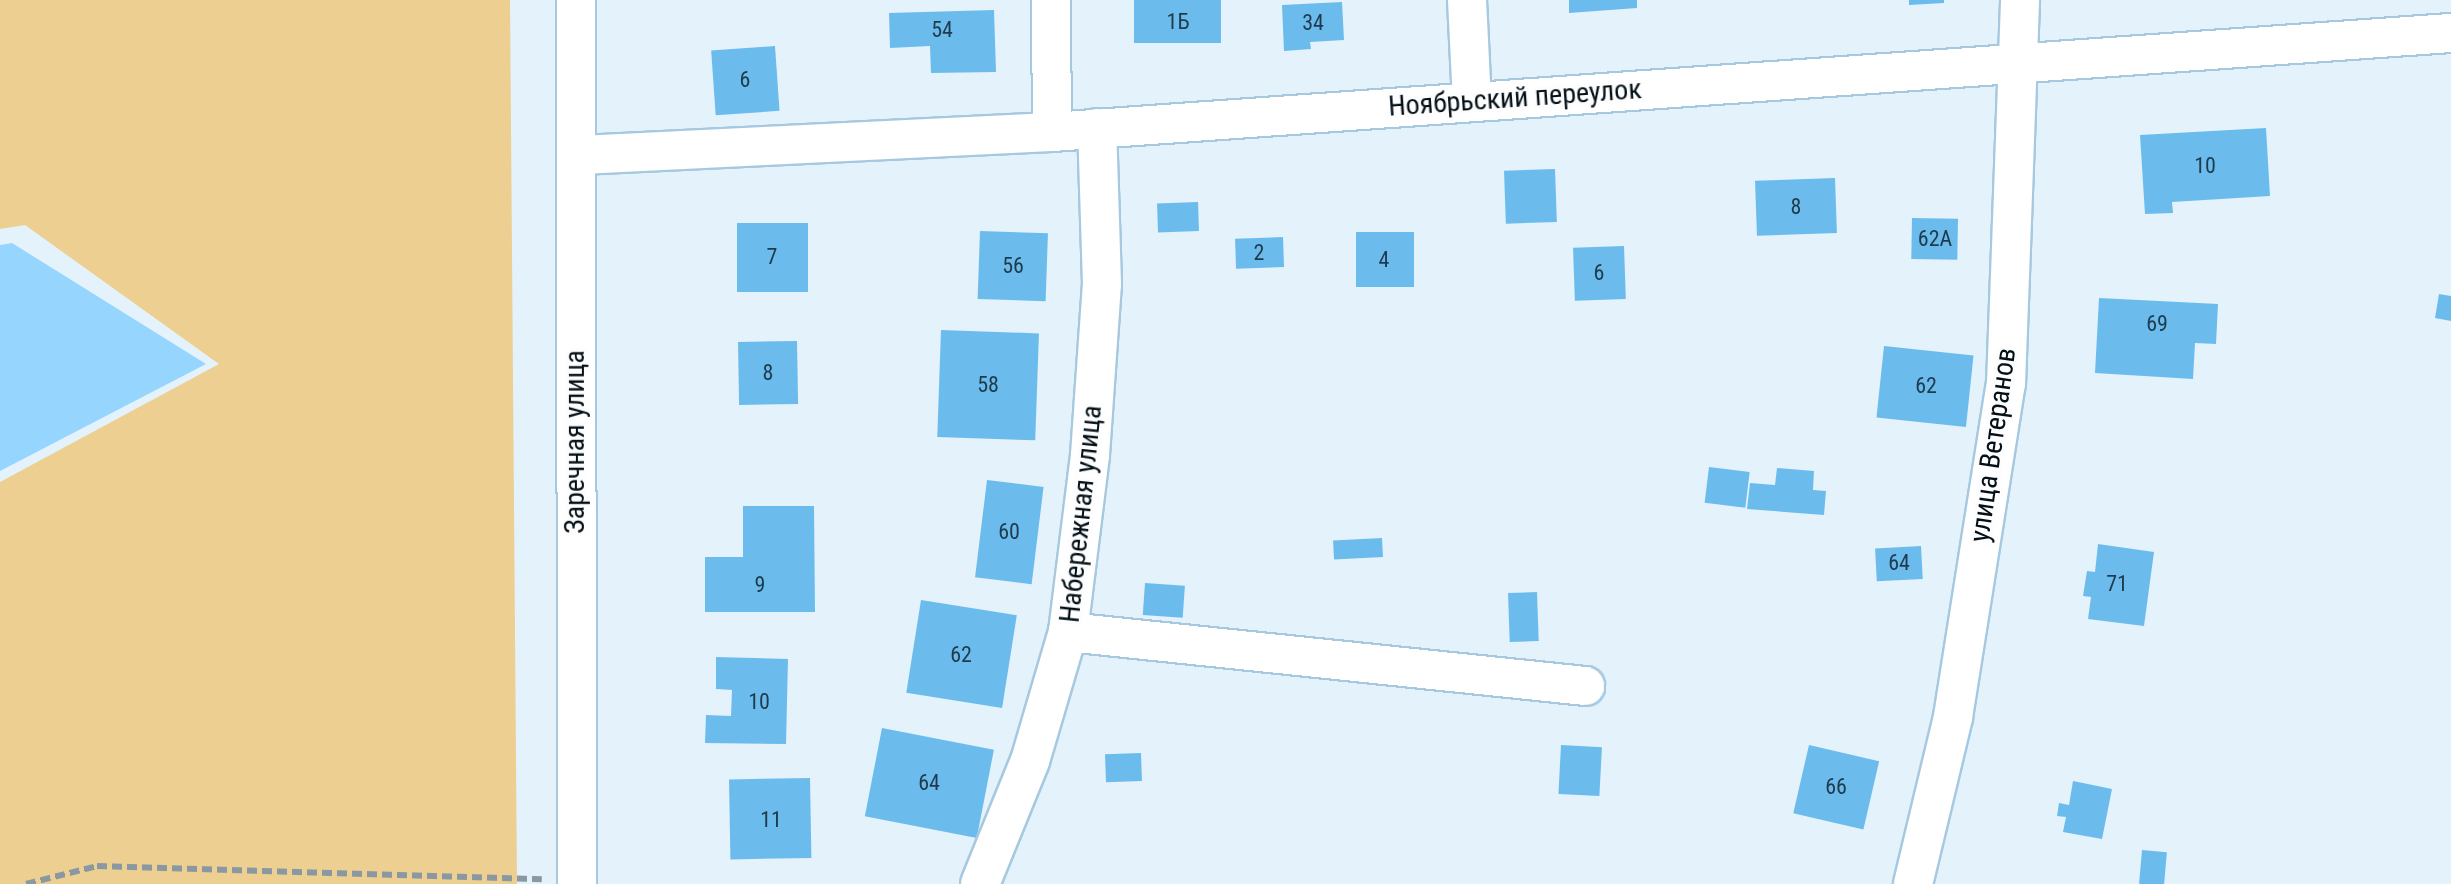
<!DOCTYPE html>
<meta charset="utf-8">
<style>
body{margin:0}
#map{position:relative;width:2451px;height:884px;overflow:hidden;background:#e4f2fc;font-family:"Roboto Condensed",sans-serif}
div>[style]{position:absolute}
.green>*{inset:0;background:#eccf91}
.water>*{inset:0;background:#96d5fd}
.building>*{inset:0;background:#6bbced;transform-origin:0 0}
.path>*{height:6px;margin-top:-3px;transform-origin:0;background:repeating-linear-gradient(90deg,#8a98a1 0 10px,transparent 0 15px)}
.roads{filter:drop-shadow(2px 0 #a6c9e0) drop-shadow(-2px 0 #a6c9e0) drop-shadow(0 2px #a6c9e0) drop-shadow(0 -2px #a6c9e0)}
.minor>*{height:38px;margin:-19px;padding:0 19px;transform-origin:19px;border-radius:19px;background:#fff}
span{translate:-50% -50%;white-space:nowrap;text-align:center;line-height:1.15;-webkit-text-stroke:8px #fdfdfd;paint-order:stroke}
.number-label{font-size:22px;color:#1e3b4d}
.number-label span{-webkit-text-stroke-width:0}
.street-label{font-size:28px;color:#041018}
</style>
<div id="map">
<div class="green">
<div style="clip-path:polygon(0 0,510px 0,517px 884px,0 884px,0 482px,219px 364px,25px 225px,0 229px)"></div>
</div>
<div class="water">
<div style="clip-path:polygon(12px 243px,206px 364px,0 471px,0 245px)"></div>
</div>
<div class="building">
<div style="left:1134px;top:0;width:87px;height:43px"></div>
<div style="clip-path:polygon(1569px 0,1637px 0,1637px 8px,1569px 13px)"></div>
<div style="clip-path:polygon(1909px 0,1944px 0,1944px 3px,1909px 5px)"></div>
<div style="clip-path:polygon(1342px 2px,1344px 40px,1310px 42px,1311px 49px,1284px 51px,1282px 5px)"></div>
<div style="clip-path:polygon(994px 10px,996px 72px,931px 73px,930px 46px,890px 48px,889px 13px)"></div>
<div style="left:775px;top:46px;width:65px;height:64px;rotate:86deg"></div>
<div style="clip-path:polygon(2266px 128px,2270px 196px,2172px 202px,2173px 213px,2145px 214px,2140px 135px)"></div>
<div style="left:1555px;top:169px;width:53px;height:51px;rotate:88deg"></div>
<div style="left:1835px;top:178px;width:55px;height:80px;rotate:88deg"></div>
<div style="left:1198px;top:202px;width:29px;height:41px;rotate:88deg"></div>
<div style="left:1912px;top:218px;width:46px;height:41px;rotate:1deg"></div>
<div style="left:737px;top:223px;width:71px;height:69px"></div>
<div style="left:980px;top:231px;width:68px;height:68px;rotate:2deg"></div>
<div style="left:1356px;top:232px;width:58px;height:55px"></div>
<div style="left:1283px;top:237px;width:30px;height:48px;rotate:88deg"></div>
<div style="left:1624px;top:246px;width:53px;height:51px;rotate:88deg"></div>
<div style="clip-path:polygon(2439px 294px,2451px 296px,2451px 321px,2435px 318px)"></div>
<div style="clip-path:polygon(2099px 298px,2218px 304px,2216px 344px,2195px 343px,2193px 379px,2095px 373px)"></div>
<div style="left:941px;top:330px;width:98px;height:107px;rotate:2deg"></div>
<div style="left:797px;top:341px;width:63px;height:59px;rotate:89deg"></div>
<div style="left:1884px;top:346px;width:90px;height:72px;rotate:6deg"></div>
<div style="left:1709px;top:467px;width:41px;height:36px;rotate:7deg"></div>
<div style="clip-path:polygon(1777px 468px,1814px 471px,1813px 490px,1826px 491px,1824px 515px,1747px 509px,1750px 483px,1775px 485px)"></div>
<div style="left:987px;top:480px;width:57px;height:98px;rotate:7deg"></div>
<div style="clip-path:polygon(743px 506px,814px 506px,815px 612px,705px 612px,705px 557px,743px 557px)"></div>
<div style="left:1382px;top:538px;width:19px;height:49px;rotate:87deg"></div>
<div style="clip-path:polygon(2098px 544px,2154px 552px,2144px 626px,2088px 619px,2091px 597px,2083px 596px,2087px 571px,2095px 572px)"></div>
<div style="left:1921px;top:546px;width:33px;height:46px;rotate:87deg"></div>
<div style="left:1145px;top:583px;width:40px;height:32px;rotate:4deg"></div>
<div style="left:1537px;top:592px;width:49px;height:29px;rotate:88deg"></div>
<div style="left:921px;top:600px;width:97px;height:94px;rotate:9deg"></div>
<div style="clip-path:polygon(716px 657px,788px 659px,786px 744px,705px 743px,706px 715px,731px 716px,732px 690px,716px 689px)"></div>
<div style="left:882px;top:728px;width:114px;height:90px;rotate:11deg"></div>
<div style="left:1561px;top:745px;width:41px;height:49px;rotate:3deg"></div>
<div style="left:1809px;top:745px;width:72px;height:70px;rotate:13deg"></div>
<div style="left:1141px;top:753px;width:28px;height:36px;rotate:88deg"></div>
<div style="left:810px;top:778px;width:80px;height:81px;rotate:89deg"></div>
<div style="clip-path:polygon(2073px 781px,2112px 789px,2102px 839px,2063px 832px,2066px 817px,2057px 816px,2059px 803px,2069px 805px)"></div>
<div style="left:2142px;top:850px;width:25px;height:34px;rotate:5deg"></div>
</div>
<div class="path">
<div style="left:26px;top:884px;width:73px;rotate:-14.2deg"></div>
<div style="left:97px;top:866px;width:445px;rotate:1.7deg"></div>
</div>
<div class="roads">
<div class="minor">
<div style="left:576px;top:0;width:884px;rotate:89.94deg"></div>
<div style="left:1051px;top:0;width:132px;rotate:89.6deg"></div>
<div style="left:1467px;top:0;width:101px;rotate:87.2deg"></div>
<div style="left:579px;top:155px;width:474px;rotate:-2.8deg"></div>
<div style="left:1052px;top:132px;width:1402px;rotate:-4.05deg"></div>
<div style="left:1068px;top:632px;width:520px;rotate:5.96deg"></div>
<div style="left:980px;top:884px;width:133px;rotate:-67.9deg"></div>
<div style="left:1030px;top:761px;width:134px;rotate:-73.6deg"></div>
<div style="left:1068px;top:632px;width:178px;rotate:-82.9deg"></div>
<div style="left:1090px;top:455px;width:171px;rotate:-86deg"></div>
<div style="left:1102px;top:284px;width:156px;rotate:-91.8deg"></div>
<div style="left:1913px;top:884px;width:172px;rotate:-76.5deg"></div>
<div style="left:1953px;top:717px;width:337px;rotate:-81deg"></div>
<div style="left:2006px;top:384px;width:384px;rotate:-87.9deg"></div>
</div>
</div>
<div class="number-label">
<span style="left:1178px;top:22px">1Б</span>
<span style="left:1313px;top:23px">34</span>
<span style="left:942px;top:30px">54</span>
<span style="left:745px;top:80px">6</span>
<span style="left:2205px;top:166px">10</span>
<span style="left:1796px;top:207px">8</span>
<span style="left:1935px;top:239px">62А</span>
<span style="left:1259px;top:253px">2</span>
<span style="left:772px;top:257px">7</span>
<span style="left:1384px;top:260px">4</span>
<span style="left:1013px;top:266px">56</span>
<span style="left:1599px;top:273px">6</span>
<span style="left:2157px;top:324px">69</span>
<span style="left:768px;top:373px">8</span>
<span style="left:988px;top:385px">58</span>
<span style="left:1926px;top:386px">62</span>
<span style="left:1009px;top:532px">60</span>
<span style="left:1899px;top:563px">64</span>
<span style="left:2117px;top:584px">71</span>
<span style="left:760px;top:585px">9</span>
<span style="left:961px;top:655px">62</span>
<span style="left:759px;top:702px">10</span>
<span style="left:929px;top:783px">64</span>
<span style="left:1836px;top:787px">66</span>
<span style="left:771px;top:820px">11</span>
</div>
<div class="street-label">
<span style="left:1515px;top:98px;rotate:-4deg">Ноябрьский переулок</span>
<span style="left:575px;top:442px;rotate:-90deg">Заречная улица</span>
<span style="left:1993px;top:445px;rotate:-82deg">улица Ветеранов</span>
<span style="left:1081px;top:514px;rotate:-84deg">Набережная улица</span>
</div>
</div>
